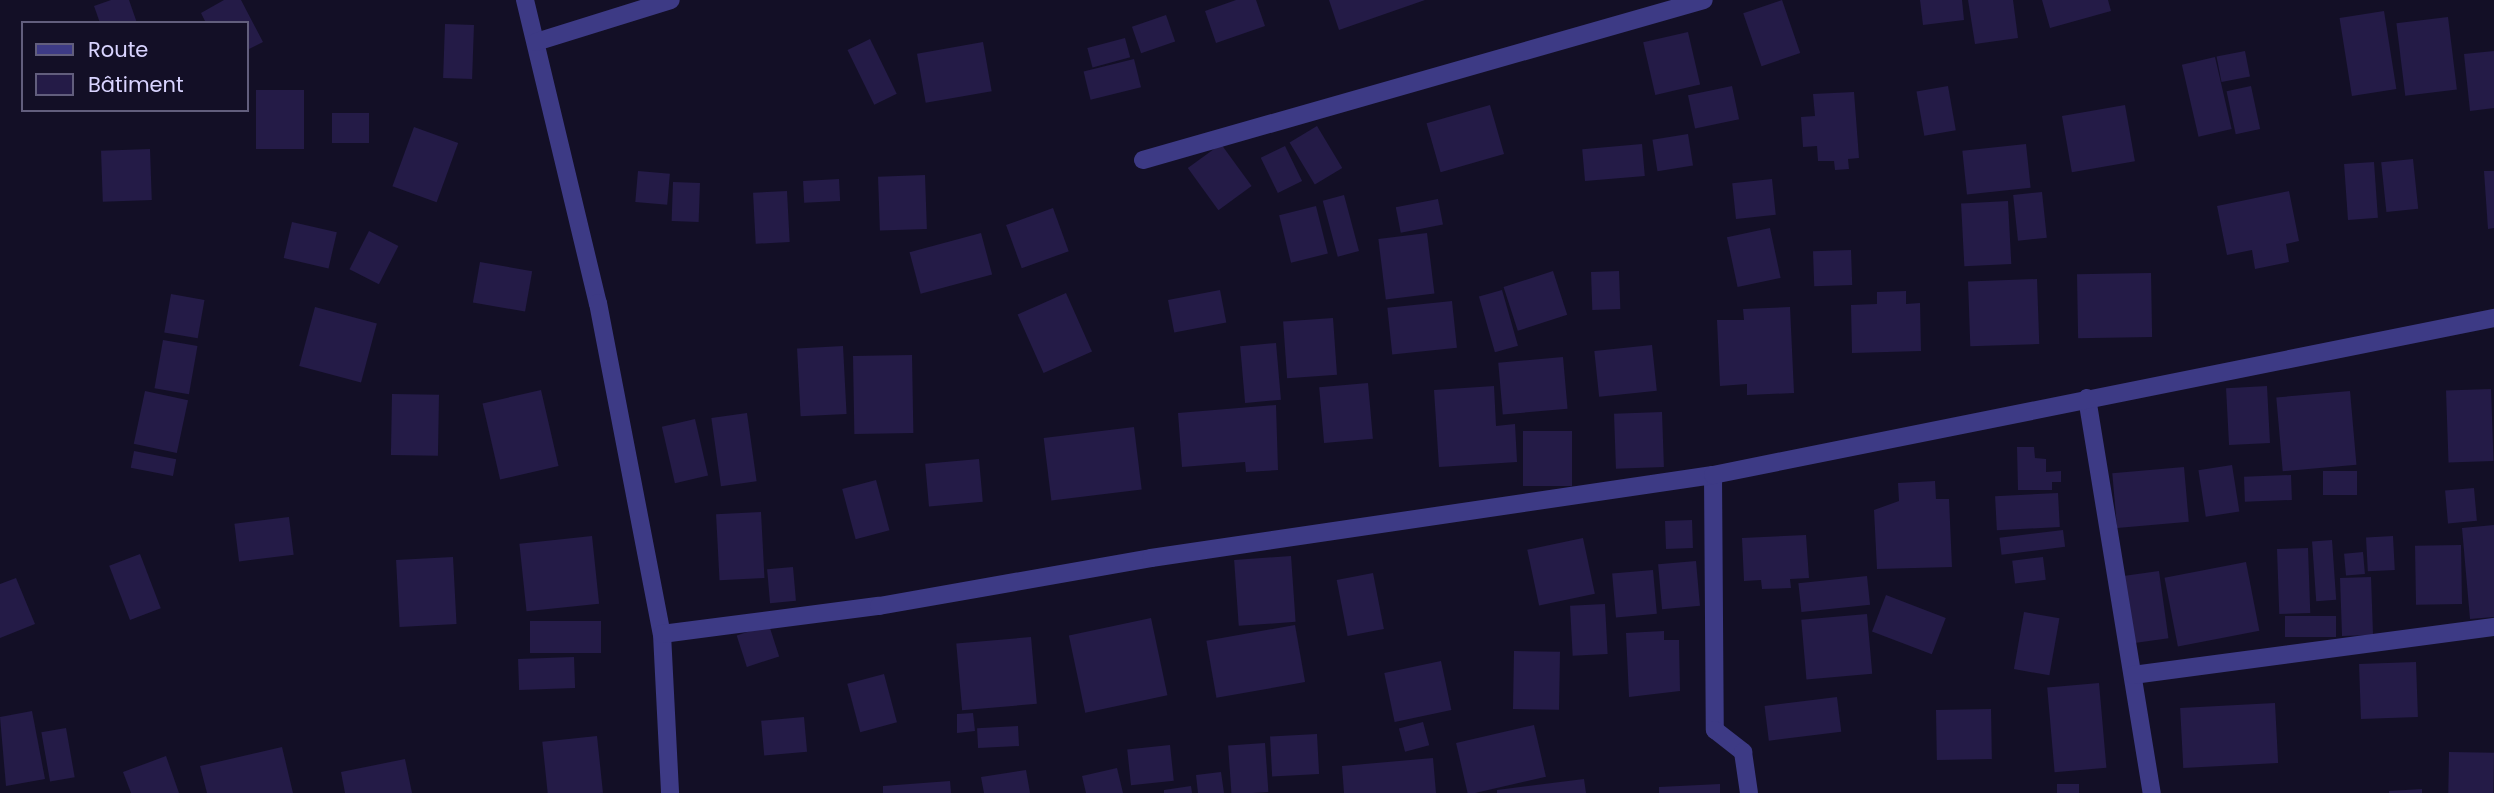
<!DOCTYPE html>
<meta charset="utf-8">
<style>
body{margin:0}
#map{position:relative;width:2494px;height:793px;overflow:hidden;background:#130f26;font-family:Poppins,sans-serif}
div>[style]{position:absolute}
.building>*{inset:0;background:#241b47;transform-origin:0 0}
.minor>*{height:18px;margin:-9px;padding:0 9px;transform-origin:9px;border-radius:9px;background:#3d3a85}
span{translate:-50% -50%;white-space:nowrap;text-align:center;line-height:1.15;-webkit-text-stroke:5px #130f26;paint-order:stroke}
.legend{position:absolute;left:21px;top:21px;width:228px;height:91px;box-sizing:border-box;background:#130f26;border:2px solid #625e7d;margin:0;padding:9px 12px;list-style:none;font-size:21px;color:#d9d4ff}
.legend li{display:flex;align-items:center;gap:14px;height:35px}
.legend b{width:35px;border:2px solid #625e7d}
</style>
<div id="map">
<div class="building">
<div style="clip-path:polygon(111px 0,129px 0,137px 23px,100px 23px,94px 6px)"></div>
<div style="clip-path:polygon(224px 0,241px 0,263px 42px,247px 50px,247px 23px,206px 23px,201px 13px)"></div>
<div style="clip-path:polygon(1236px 0,1256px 0,1265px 26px,1216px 43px,1205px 11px)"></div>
<div style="clip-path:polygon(1329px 0,1425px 0,1339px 30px)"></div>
<div style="left:1782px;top:0;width:56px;height:41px;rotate:71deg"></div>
<div style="clip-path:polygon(1920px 0,1962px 0,1964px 20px,1923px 25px)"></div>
<div style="clip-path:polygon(1968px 0,2013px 0,2018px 38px,1975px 44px)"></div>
<div style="clip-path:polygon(2042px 0,2108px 0,2111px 11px,2050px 28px)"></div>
<div style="left:2384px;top:11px;width:79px;height:45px;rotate:81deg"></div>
<div style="left:1166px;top:15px;width:28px;height:36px;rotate:71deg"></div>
<div style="left:2448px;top:17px;width:73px;height:52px;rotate:83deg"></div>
<div style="left:445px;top:24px;width:29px;height:54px;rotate:2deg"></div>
<div style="left:1688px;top:32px;width:54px;height:46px;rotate:77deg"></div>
<div style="left:1125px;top:38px;width:20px;height:39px;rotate:75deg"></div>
<div style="left:870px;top:39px;width:61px;height:25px;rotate:64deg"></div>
<div style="left:983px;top:42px;width:50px;height:67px;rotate:80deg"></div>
<div style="left:2245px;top:51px;width:26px;height:29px;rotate:79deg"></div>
<div style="clip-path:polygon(2494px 51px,2494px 108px,2470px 111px,2464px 54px)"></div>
<div style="left:2215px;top:57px;width:74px;height:34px;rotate:77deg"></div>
<div style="left:1134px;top:59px;width:29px;height:52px;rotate:76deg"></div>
<div style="left:1732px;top:86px;width:34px;height:45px;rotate:78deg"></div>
<div style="left:1948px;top:86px;width:45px;height:32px;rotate:80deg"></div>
<div style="left:2251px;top:86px;width:44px;height:25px;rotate:78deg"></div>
<div style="left:304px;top:90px;width:59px;height:48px;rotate:90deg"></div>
<div style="clip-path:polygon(1854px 92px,1859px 158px,1848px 159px,1849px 169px,1835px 170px,1834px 161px,1818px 161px,1817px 146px,1803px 147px,1801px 117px,1815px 116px,1813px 94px)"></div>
<div style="left:1490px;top:105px;width:51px;height:66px;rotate:74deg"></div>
<div style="left:2125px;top:105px;width:57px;height:64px;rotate:80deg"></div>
<div style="left:332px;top:113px;width:37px;height:30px"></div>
<div style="left:1317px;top:126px;width:49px;height:32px;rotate:59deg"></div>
<div style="left:414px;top:127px;width:47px;height:63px;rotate:20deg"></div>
<div style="left:1688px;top:134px;width:32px;height:36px;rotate:81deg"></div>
<div style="left:1221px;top:144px;width:52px;height:41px;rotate:54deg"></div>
<div style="left:1642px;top:144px;width:32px;height:60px;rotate:85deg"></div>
<div style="left:2026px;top:144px;width:44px;height:64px;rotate:84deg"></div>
<div style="left:1285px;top:146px;width:39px;height:27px;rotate:64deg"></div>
<div style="left:150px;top:149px;width:51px;height:49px;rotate:88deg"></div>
<div style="left:2413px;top:159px;width:50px;height:32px;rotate:84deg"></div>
<div style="left:2374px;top:162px;width:56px;height:30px;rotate:86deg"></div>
<div style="left:638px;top:171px;width:32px;height:31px;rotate:5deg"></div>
<div style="clip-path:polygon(2484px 171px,2494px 171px,2494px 228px,2488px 229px)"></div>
<div style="left:925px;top:175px;width:54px;height:47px;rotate:88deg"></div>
<div style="left:839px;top:179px;width:22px;height:36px;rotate:87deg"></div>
<div style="left:1772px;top:179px;width:36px;height:40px;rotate:84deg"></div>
<div style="left:673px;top:182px;width:27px;height:39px;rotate:2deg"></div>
<div style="left:787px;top:191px;width:51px;height:34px;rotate:87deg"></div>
<div style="clip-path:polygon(2289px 191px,2299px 241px,2286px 244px,2289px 262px,2255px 269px,2252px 250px,2227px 255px,2217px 206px)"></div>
<div style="left:2042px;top:192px;width:46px;height:29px;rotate:84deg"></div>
<div style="left:1344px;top:195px;width:58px;height:22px;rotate:75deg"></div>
<div style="left:1438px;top:199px;width:26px;height:43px;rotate:79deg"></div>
<div style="left:2008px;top:201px;width:63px;height:47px;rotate:87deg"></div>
<div style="left:1316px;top:206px;width:49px;height:38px;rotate:76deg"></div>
<div style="left:1053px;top:208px;width:46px;height:50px;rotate:70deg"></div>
<div style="left:292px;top:222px;width:46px;height:37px;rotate:13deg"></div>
<div style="left:1770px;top:228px;width:51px;height:44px;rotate:78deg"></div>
<div style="left:369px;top:231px;width:33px;height:43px;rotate:27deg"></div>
<div style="left:981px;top:233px;width:43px;height:74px;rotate:75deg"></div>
<div style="left:1427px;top:233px;width:61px;height:49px;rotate:83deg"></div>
<div style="left:1851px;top:250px;width:35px;height:38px;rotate:88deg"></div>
<div style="left:480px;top:262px;width:53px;height:41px;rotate:10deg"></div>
<div style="left:1553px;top:271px;width:46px;height:52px;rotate:72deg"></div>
<div style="left:1619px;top:271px;width:38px;height:28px;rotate:88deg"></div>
<div style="left:2151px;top:273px;width:64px;height:74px;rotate:89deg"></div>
<div style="left:2037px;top:279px;width:65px;height:69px;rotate:88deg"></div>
<div style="left:1220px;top:290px;width:33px;height:53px;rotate:79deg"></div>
<div style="left:1502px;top:290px;width:58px;height:24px;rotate:74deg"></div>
<div style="clip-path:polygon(1906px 291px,1906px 304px,1920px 303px,1921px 351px,1852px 353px,1851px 305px,1877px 304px,1877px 292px)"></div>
<div style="left:1066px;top:293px;width:64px;height:53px;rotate:66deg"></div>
<div style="left:171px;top:294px;width:34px;height:39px;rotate:10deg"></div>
<div style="left:1452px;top:301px;width:47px;height:65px;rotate:84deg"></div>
<div style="left:315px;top:307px;width:64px;height:61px;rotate:15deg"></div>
<div style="clip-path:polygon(1790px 307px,1794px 393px,1747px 395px,1747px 384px,1720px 386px,1717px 320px,1744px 320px,1743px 309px)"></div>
<div style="left:1333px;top:318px;width:57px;height:50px;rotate:86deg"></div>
<div style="left:163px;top:340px;width:35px;height:49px;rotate:10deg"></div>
<div style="left:1276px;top:343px;width:57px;height:36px;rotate:85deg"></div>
<div style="left:1652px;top:345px;width:46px;height:58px;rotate:84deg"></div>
<div style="left:843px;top:346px;width:68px;height:46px;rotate:87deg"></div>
<div style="left:912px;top:355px;width:78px;height:59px;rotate:89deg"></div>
<div style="left:1563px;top:357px;width:52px;height:65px;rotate:85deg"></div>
<div style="left:1368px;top:383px;width:56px;height:49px;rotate:85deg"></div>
<div style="clip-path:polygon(1494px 386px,1496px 426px,1515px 424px,1517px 462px,1439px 467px,1434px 390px)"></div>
<div style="left:2267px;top:386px;width:57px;height:41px;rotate:87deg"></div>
<div style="left:2491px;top:389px;width:72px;height:45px;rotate:88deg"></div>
<div style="left:541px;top:390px;width:78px;height:60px;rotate:77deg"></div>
<div style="left:145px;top:391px;width:44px;height:54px;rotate:12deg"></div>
<div style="left:2350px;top:391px;width:74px;height:74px;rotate:85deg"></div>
<div style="left:392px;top:394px;width:47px;height:61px;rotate:1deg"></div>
<div style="clip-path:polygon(1276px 405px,1278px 470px,1246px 472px,1245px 462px,1182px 467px,1178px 413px)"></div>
<div style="left:1662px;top:412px;width:55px;height:48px;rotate:88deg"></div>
<div style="left:747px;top:413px;width:69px;height:36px;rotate:82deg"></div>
<div style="left:695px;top:419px;width:58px;height:34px;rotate:77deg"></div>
<div style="left:1134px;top:427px;width:63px;height:91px;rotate:83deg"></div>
<div style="left:1523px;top:431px;width:49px;height:55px"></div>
<div style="clip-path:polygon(2017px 447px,2034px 447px,2035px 458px,2046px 459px,2046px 472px,2061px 471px,2061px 482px,2052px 482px,2052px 490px,2018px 490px)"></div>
<div style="left:134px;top:451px;width:43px;height:17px;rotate:11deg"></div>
<div style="left:979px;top:459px;width:43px;height:54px;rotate:85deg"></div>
<div style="left:2232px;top:465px;width:47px;height:34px;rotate:81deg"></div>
<div style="left:2184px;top:467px;width:55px;height:72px;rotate:85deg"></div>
<div style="left:2357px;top:471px;width:24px;height:34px;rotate:90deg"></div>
<div style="left:2291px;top:475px;width:25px;height:47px;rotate:88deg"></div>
<div style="left:876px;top:480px;width:52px;height:35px;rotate:75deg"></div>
<div style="clip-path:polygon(1935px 481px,1936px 499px,1949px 499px,1952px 567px,1877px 569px,1874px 510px,1899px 501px,1898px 483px)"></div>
<div style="left:2474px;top:488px;width:33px;height:29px;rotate:85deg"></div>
<div style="left:2058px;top:493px;width:34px;height:63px;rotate:87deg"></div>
<div style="left:761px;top:512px;width:66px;height:45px;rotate:87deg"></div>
<div style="left:289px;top:517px;width:38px;height:55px;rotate:83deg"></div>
<div style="left:1692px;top:520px;width:28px;height:27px;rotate:88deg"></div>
<div style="clip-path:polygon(2494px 525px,2494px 617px,2470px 619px,2462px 528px)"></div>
<div style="left:2063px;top:530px;width:17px;height:64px;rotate:83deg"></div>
<div style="clip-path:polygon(1806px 535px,1809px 578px,1790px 579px,1791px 588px,1762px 589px,1761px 580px,1744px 581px,1742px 538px)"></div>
<div style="left:592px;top:536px;width:68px;height:73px;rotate:84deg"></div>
<div style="left:2393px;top:536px;width:34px;height:27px;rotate:87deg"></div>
<div style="left:1583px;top:538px;width:57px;height:57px;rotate:78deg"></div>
<div style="left:2332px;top:540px;width:60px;height:20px;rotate:86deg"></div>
<div style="left:2461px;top:545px;width:59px;height:46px;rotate:89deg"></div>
<div style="left:2308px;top:548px;width:65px;height:31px;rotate:88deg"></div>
<div style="left:2363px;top:552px;width:22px;height:19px;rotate:85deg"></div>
<div style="left:140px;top:554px;width:58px;height:33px;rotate:69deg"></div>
<div style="left:1291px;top:556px;width:66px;height:57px;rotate:86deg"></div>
<div style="left:453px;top:557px;width:67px;height:57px;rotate:87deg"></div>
<div style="left:2043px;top:557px;width:23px;height:31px;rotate:83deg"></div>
<div style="left:1696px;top:561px;width:45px;height:38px;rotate:85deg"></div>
<div style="left:2246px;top:562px;width:70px;height:83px;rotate:79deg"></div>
<div style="left:793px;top:567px;width:34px;height:26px;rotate:85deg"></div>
<div style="left:1653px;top:570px;width:44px;height:41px;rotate:85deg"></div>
<div style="left:2159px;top:571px;width:68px;height:36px;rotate:82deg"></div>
<div style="left:1373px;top:573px;width:57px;height:37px;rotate:79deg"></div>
<div style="left:1867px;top:576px;width:29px;height:69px;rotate:84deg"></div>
<div style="left:2371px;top:577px;width:58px;height:31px;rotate:88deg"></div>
<div style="clip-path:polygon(16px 578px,35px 624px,0 638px,0 584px)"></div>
<div style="left:1886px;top:595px;width:64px;height:39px;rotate:21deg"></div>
<div style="left:1605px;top:604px;width:50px;height:35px;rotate:87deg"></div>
<div style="left:2024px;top:612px;width:36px;height:58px;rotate:10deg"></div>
<div style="left:1867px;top:614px;width:60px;height:66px;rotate:85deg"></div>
<div style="left:2336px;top:616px;width:21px;height:51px;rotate:90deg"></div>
<div style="left:1151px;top:618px;width:79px;height:84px;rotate:78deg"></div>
<div style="left:530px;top:621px;width:71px;height:32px"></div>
<div style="left:769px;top:625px;width:33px;height:34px;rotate:72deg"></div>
<div style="left:1295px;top:625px;width:58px;height:90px;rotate:80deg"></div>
<div style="clip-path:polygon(1664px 631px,1664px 640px,1679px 640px,1680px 691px,1629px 697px,1626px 633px)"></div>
<div style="left:1031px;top:637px;width:67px;height:75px;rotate:85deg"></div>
<div style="left:1514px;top:651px;width:46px;height:58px;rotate:1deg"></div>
<div style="left:574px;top:657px;width:31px;height:56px;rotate:88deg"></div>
<div style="left:1441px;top:661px;width:50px;height:58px;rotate:78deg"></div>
<div style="left:2416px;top:662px;width:55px;height:57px;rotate:88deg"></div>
<div style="left:884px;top:674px;width:50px;height:38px;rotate:75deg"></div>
<div style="left:2099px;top:683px;width:85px;height:52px;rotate:85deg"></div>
<div style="left:1837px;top:697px;width:35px;height:73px;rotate:83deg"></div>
<div style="left:2275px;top:703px;width:60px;height:95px;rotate:87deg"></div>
<div style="left:1991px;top:709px;width:50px;height:55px;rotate:89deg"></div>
<div style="clip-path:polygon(32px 711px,45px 779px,6px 786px,0 717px)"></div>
<div style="clip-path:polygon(973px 713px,975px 731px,957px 733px,957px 714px)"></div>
<div style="left:804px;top:717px;width:35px;height:43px;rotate:85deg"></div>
<div style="left:1423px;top:722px;width:24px;height:25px;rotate:75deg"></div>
<div style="left:1534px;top:725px;width:53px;height:80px;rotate:77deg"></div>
<div style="left:1018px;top:726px;width:20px;height:41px;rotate:87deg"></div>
<div style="left:66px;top:728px;width:50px;height:25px;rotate:80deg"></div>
<div style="left:1317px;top:734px;width:40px;height:47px;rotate:87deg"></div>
<div style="left:597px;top:736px;width:57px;height:55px;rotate:84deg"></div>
<div style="left:1265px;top:743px;width:49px;height:37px;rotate:86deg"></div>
<div style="left:1170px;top:745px;width:36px;height:43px;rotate:84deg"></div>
<div style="clip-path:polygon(282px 747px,293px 793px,207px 793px,200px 766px)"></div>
<div style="left:2449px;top:752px;width:45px;height:41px;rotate:1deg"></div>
<div style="clip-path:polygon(166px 756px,179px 793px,131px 793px,123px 772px)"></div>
<div style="clip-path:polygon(1433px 758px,1436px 793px,1344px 793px,1342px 766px)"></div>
<div style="clip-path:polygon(405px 759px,412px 793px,345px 793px,341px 772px)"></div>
<div style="clip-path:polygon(1117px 768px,1123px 793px,1086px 793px,1082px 776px)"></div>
<div style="clip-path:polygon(1026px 770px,1030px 793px,984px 793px,981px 777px)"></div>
<div style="clip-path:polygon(1221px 772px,1224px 793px,1198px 793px,1196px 775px)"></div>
<div style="clip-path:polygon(1584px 779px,1586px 793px,1497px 793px,1497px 790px)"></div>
<div style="clip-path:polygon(950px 781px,951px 793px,883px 793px,883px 786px)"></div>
<div style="clip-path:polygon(1720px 784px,1720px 793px,1659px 793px,1659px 787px)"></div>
<div style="left:2057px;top:784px;width:22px;height:9px"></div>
<div style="clip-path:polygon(1191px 786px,1192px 793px,1164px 793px,1164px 790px)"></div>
<div style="clip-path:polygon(2422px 789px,2422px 793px,2389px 793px,2389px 791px)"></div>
</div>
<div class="minor">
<div style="left:525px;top:0;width:312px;rotate:76.5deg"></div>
<div style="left:598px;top:303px;width:337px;rotate:79.1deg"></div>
<div style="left:662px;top:634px;width:159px;rotate:87.1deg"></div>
<div style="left:536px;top:42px;width:141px;rotate:-17.3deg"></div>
<div style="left:1143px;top:160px;width:583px;rotate:-15.92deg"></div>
<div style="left:2087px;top:398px;width:400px;rotate:80.7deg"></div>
<div style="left:1713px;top:475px;width:255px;rotate:89.6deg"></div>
<div style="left:1715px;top:730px;width:36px;rotate:38deg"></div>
<div style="left:1743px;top:752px;width:41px;rotate:81.7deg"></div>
<div style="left:662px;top:634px;width:219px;rotate:-7.4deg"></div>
<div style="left:879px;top:606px;width:276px;rotate:-10deg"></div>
<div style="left:1151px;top:558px;width:568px;rotate:-8.4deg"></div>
<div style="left:1713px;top:475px;width:797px;rotate:-11.37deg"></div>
<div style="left:2133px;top:675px;width:364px;rotate:-7.6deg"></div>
</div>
<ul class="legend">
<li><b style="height:9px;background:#3d3a85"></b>Route</li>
<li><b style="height:19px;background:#241b47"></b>Bâtiment</li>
</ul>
</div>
